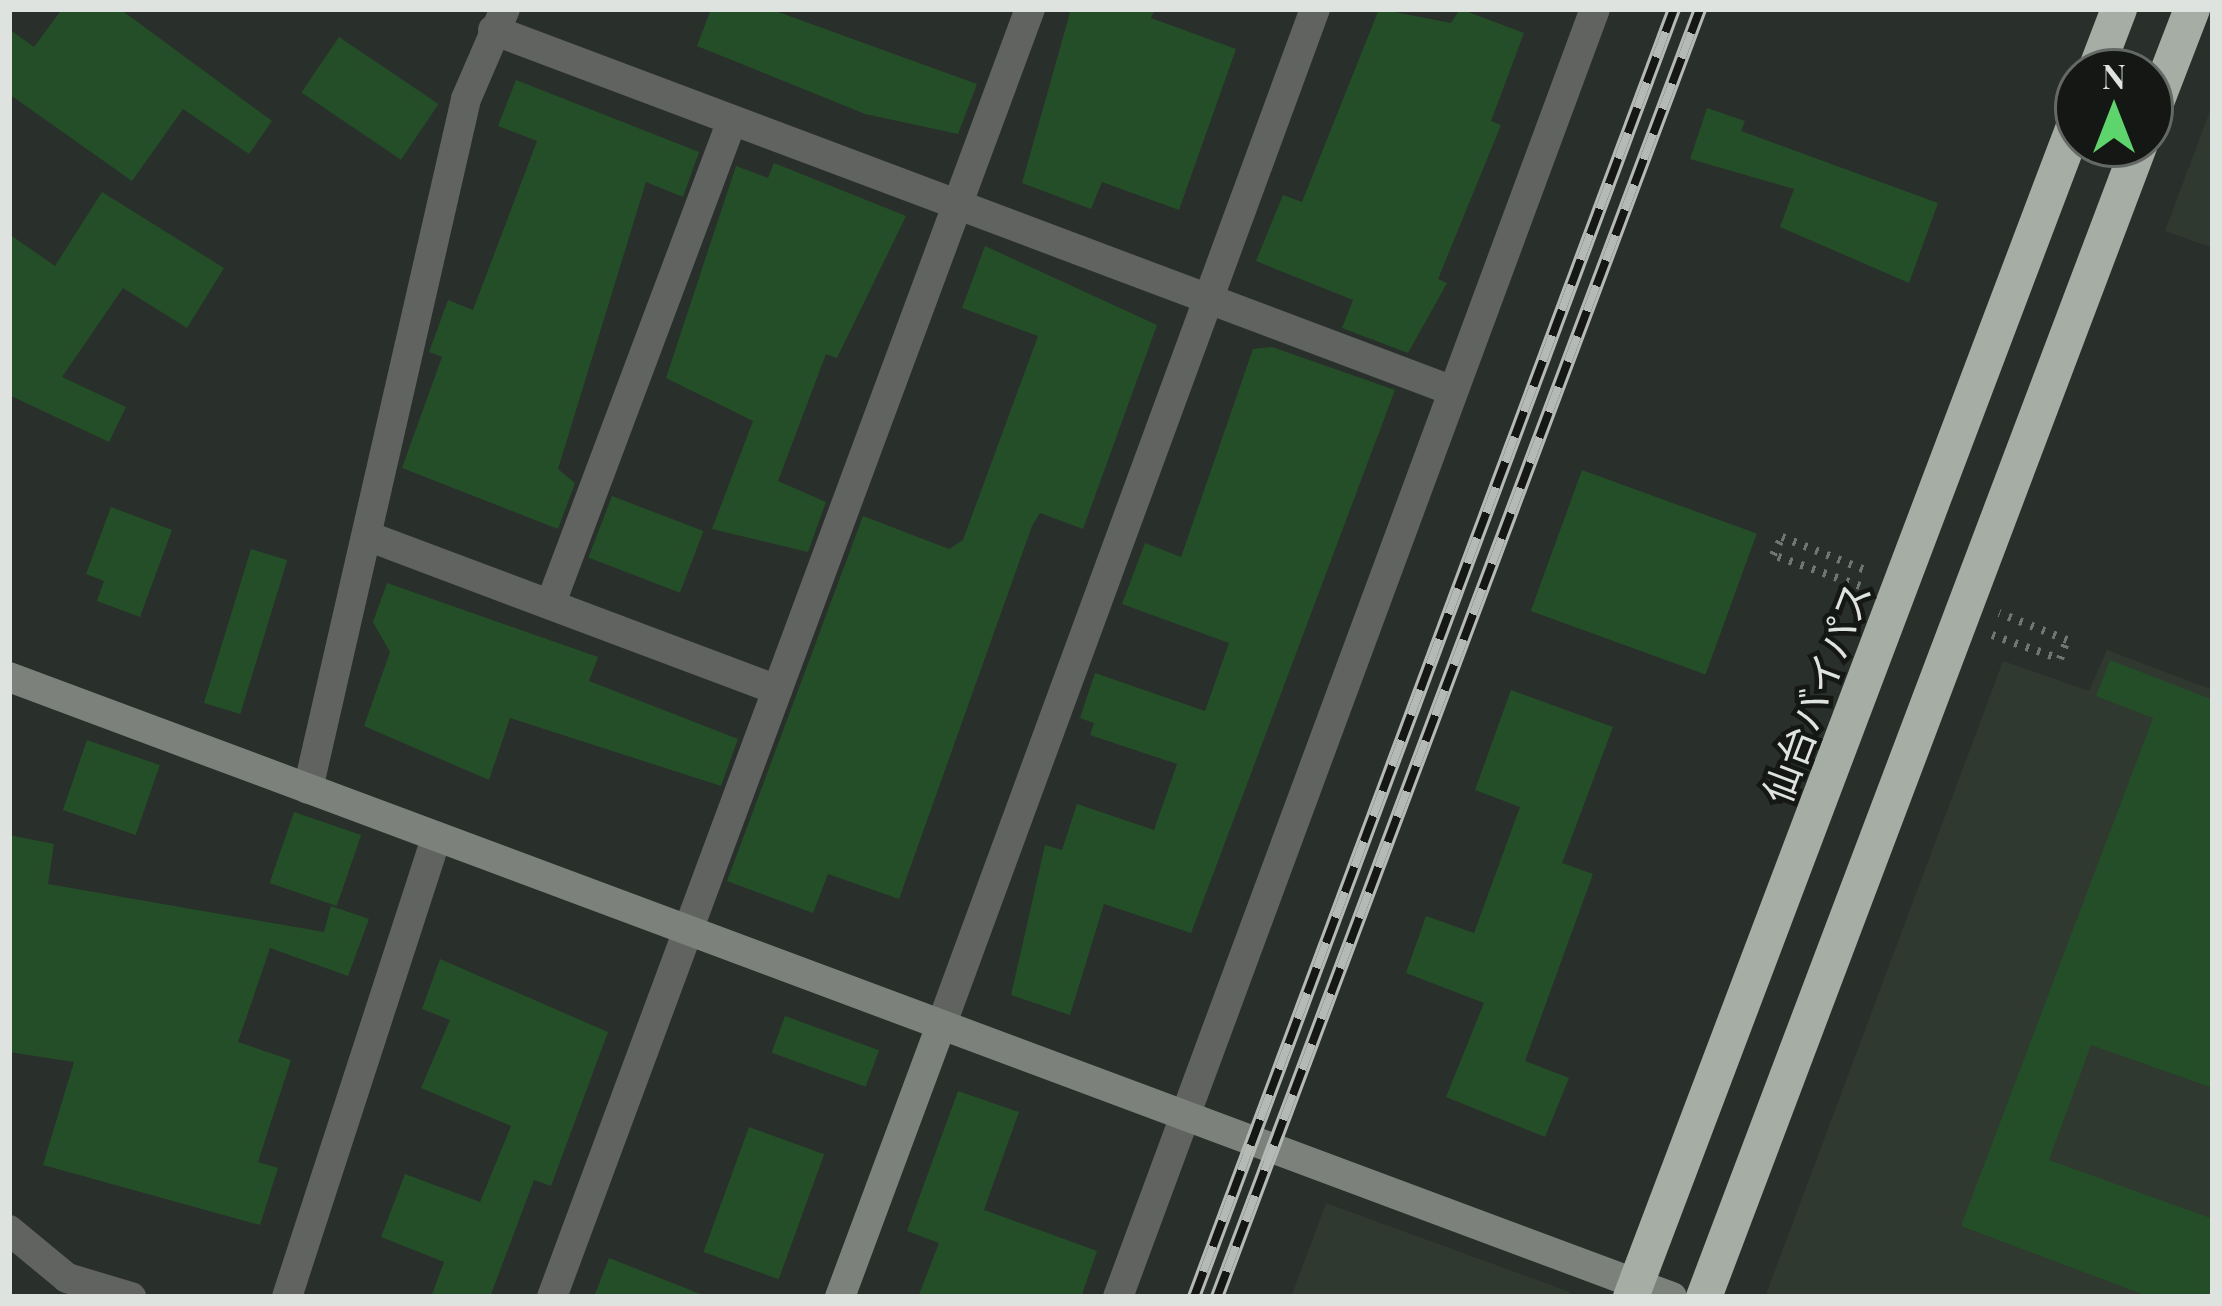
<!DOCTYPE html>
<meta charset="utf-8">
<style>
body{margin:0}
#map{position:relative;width:2222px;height:1306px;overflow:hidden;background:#292f2a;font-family:"Playfair Display","Noto Sans JP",serif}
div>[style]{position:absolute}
.built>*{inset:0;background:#2f3930}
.building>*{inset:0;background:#244e28;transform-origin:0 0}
.path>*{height:8px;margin-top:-4px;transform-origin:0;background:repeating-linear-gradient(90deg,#717672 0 3px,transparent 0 12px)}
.street>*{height:30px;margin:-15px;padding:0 15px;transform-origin:15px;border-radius:15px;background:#606360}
.secondary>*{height:30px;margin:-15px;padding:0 15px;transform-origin:15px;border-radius:15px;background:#7c817c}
.highway>*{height:36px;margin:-18px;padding:0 18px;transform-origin:18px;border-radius:18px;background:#a5ada5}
.rail>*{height:14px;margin-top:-7px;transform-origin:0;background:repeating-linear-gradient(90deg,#141714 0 27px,#b5bab6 0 54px);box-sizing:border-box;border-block:3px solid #b5bab6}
span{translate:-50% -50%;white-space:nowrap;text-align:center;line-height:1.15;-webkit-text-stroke:9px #141714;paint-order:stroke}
.street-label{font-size:39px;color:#dfe3df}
.frame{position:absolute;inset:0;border:12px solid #dfe3df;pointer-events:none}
.north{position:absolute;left:2054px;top:48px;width:120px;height:120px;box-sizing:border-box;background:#141714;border:3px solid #656965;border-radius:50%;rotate:0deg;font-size:33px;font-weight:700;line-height:48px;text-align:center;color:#dfe3df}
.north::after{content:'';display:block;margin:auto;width:42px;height:54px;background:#5dd56c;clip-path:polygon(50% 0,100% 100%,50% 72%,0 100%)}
</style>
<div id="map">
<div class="built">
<div style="clip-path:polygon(2213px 103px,2213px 248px,2165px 231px)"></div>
<div style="clip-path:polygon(2107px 650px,2213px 690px,2213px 1297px,1765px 1297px,2003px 661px,2089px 691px)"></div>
<div style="clip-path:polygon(1326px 1203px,1570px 1292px,1568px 1297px,1291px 1297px)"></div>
</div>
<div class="building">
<div style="clip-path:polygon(62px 9px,120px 9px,272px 121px,249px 154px,183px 109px,132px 181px,9px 94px,9px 29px,34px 47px)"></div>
<div style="clip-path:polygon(711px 9px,770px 9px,977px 84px,958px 134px,865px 114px,697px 46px)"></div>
<div style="clip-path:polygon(1071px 9px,1155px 9px,1151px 18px,1236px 49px,1179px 210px,1102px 182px,1091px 209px,1022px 183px)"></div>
<div style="clip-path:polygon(1379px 9px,1451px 23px,1460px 9px,1524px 33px,1491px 121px,1501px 125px,1438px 279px,1447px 283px,1408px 353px,1342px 328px,1353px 300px,1256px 261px,1283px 195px,1302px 202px)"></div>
<div style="left:339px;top:37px;width:120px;height:67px;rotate:34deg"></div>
<div style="clip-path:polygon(516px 80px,699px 152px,683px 197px,646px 182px,558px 469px,575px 483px,558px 529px,402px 468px,442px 357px,429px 352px,448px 300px,473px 310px,537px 141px,498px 126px)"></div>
<div style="clip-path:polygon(1707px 108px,1745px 121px,1741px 131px,1938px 203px,1909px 283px,1780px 227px,1794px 189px,1690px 159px)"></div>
<div style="clip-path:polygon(774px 163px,906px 216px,837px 358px,826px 354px,778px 481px,826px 502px,808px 552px,712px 529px,753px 421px,666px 378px,736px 166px,768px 178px)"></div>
<div style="clip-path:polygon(102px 192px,224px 268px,187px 328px,123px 288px,62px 377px,126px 407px,109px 442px,9px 395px,9px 234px,55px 266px)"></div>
<div style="clip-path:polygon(985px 246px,1157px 325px,1083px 529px,1040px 513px,1032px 526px,899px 899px,828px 874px,813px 913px,727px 881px,863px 516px,949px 549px,963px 540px,1038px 336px,962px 308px)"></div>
<div style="clip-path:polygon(1272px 347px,1395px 390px,1191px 933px,1104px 904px,1070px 1015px,1011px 995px,1045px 845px,1062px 850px,1077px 804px,1154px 830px,1177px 764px,1090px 735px,1094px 723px,1080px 718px,1095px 673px,1205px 711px,1229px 643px,1122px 604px,1145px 543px,1181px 557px,1253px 349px)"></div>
<div style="left:1582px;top:470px;width:186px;height:150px;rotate:20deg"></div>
<div style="left:612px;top:496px;width:98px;height:66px;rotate:21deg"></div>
<div style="clip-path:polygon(111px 507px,172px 530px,140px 617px,97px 601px,104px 581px,86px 574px)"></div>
<div style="left:251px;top:549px;width:38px;height:161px;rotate:17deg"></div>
<div style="clip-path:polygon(387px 583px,598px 657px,589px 681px,738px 739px,721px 786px,510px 718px,489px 780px,364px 726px,390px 652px,373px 622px)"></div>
<div style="clip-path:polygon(2110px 660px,2213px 700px,2213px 1088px,2091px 1045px,2049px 1160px,2213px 1219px,2213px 1297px,2150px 1297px,1961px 1226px,2153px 718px,2096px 696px)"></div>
<div style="clip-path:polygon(1511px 690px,1613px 727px,1562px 863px,1593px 874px,1525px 1061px,1569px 1078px,1545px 1137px,1446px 1097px,1484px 1003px,1406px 973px,1426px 916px,1474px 933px,1520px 807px,1475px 790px)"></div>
<div style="left:87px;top:740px;width:77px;height:74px;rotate:19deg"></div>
<div style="left:294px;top:812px;width:71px;height:75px;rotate:19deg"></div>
<div style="clip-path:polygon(9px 835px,54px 844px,48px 884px,324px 932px,331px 906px,369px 919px,348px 976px,270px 948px,238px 1042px,291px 1060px,258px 1162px,278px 1168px,260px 1225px,43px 1165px,74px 1062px,9px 1052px)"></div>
<div style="clip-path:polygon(440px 959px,608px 1032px,551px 1186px,534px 1180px,490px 1297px,431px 1297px,444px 1262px,381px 1237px,405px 1174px,480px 1202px,511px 1126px,421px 1088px,450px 1020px,422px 1009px)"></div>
<div style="left:785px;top:1016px;width:100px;height:39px;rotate:20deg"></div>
<div style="clip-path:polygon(958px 1091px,1019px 1112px,984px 1210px,1097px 1251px,1081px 1297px,918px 1297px,939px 1243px,907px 1231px)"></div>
<div style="left:749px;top:1127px;width:80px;height:133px;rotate:20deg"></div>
<div style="clip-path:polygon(609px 1258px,703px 1295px,703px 1297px,594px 1297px)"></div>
</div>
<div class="path">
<div style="left:1860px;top:586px;width:92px;rotate:-160.4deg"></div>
<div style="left:1773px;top:555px;width:20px;rotate:-63deg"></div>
<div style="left:1782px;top:537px;width:89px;rotate:21.7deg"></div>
<div style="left:1992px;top:635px;width:72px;rotate:19.4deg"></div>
<div style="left:2060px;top:659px;width:20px;rotate:-70deg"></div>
<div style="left:2067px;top:640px;width:73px;rotate:-158.3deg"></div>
</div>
<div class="street">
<div style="left:493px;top:30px;width:1023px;rotate:20.6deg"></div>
<div style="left:370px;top:537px;width:435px;rotate:20.6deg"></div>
<div style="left:552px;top:600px;width:506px;rotate:-69.42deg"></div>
<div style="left:308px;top:789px;width:708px;rotate:-77.1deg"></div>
<div style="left:466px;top:99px;width:98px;rotate:-66.6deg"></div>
<div style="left:941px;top:1026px;width:1084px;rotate:-69.81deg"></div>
<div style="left:9px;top:1230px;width:75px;rotate:39.6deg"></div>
<div style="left:67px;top:1278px;width:67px;rotate:16.5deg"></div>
<div style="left:287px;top:1297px;width:482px;rotate:-72deg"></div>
<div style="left:552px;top:1297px;width:1374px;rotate:-69.64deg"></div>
<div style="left:1118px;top:1297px;width:1373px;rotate:-69.68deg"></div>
</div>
<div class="secondary">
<div style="left:9px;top:677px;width:1775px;rotate:20.45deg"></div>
<div style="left:840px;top:1297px;width:289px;rotate:-69.6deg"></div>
</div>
<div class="highway">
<div style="left:2095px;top:72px;width:67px;rotate:-69.1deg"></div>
<div style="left:2150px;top:118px;width:117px;rotate:-68.9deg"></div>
<div style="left:1631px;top:1297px;width:1263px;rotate:-69.27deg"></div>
<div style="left:1704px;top:1297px;width:1233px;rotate:-69.29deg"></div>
</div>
<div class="rail">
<div style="left:1194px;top:1297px;width:1375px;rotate:-69.56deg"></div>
<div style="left:1217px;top:1297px;width:1376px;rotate:-69.44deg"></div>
</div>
<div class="street-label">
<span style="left:1816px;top:692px;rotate:-69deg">仙台バイパス</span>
</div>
<div class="frame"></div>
<div class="north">N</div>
</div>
